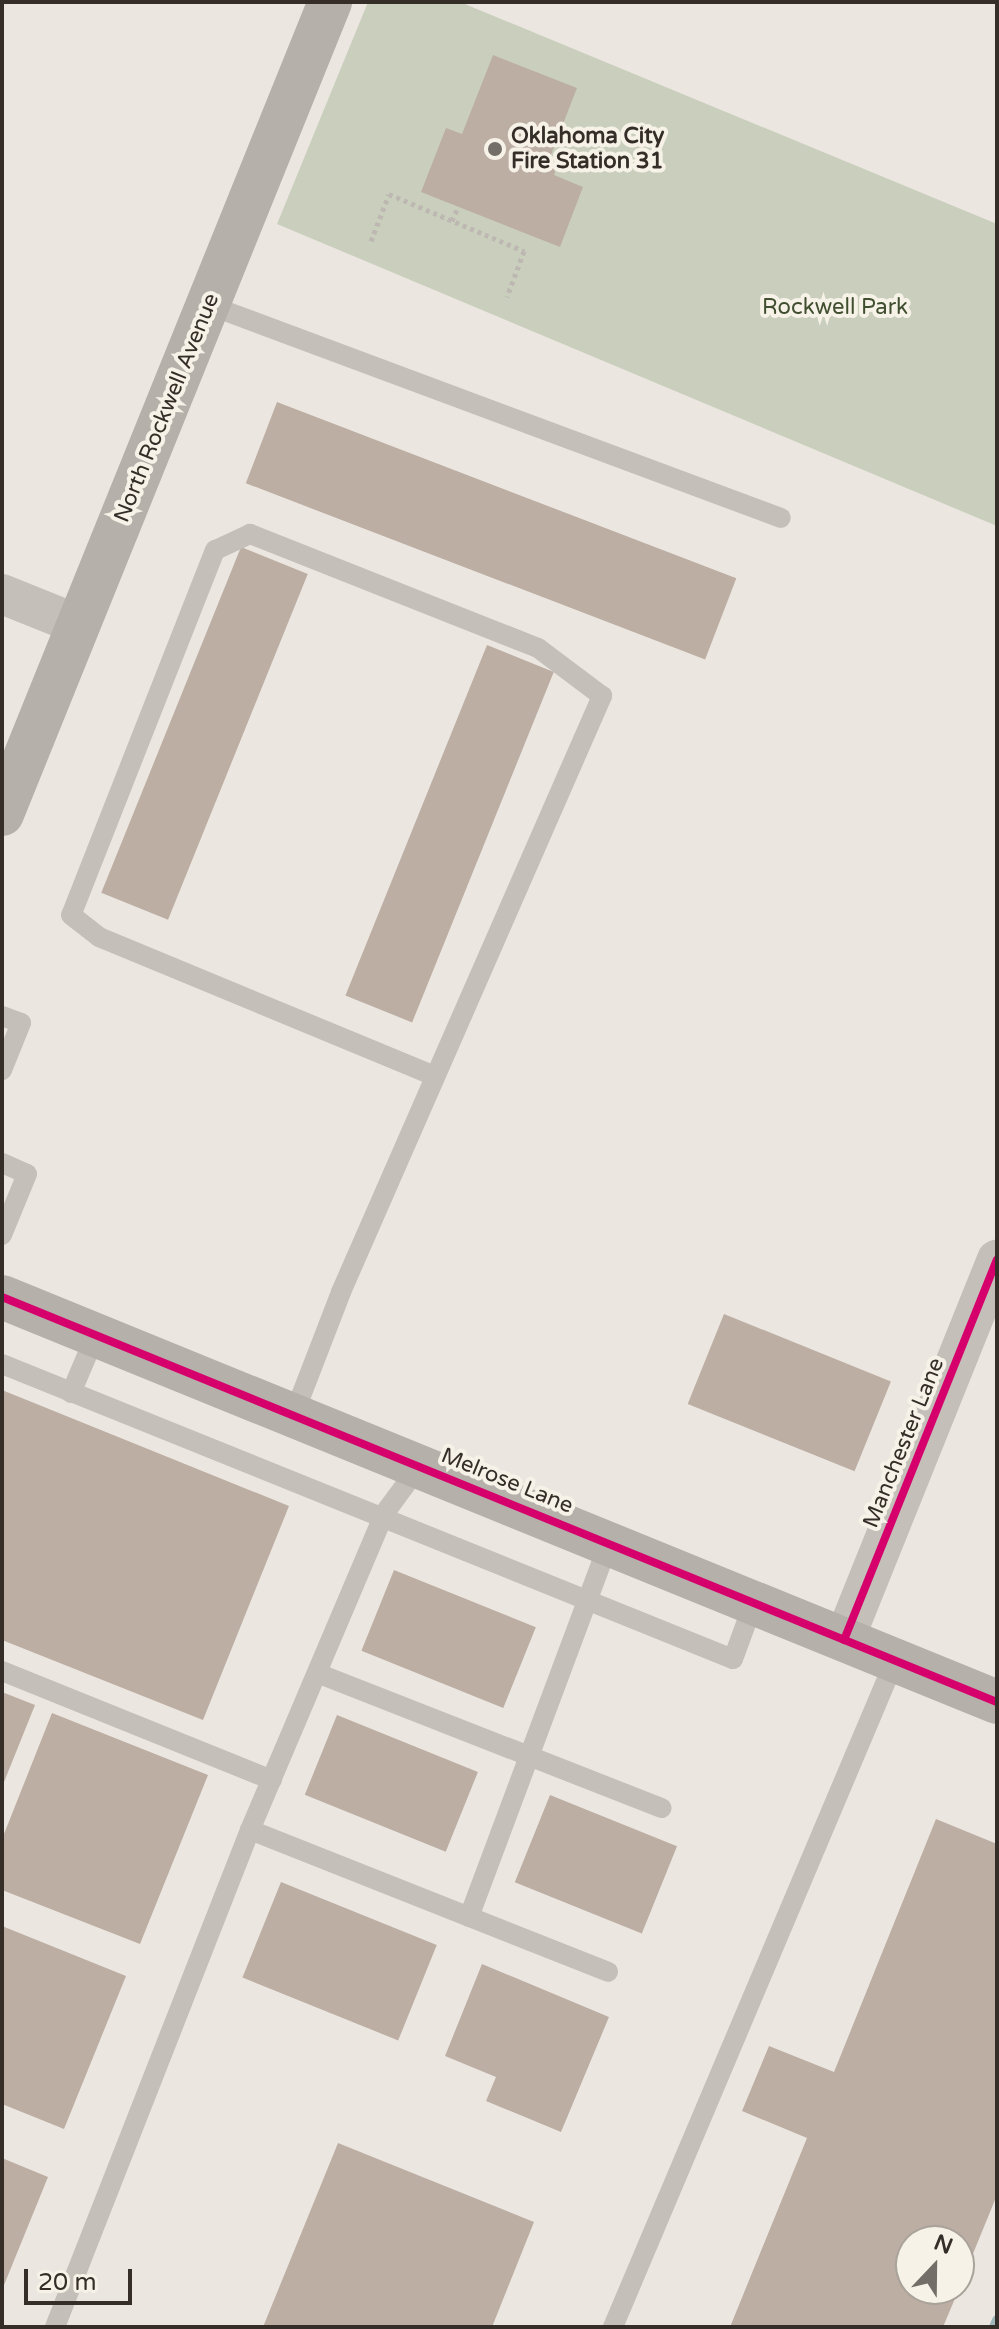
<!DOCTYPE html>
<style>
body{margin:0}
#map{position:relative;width:999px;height:2329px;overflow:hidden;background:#ebe7e0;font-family:"Varela Round",sans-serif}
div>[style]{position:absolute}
.green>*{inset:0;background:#c9cfbc}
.stream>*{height:11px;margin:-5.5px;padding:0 5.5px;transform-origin:5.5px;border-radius:5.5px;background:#9fb7ba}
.building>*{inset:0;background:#bdaea4;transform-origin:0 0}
.path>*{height:5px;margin-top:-2.5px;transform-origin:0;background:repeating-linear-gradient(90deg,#bdb8b2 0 4px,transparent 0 8px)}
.lane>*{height:20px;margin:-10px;padding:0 10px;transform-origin:10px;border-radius:10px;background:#c4bfb9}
.street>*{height:40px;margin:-20px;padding:0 20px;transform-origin:20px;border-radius:20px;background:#c4bfb9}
.secondary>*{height:44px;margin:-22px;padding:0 22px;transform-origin:22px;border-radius:22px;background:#b5b0aa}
.cycleway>*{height:8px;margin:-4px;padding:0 4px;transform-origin:4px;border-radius:4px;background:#d6006c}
.dots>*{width:22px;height:22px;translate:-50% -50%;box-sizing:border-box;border:4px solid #f7f2e8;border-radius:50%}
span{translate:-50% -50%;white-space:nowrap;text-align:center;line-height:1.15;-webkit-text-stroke:8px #f7f2e8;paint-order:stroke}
.poi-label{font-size:22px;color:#342d28;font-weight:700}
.left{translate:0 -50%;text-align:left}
.park-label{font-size:22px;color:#404f2f}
.street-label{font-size:22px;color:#342d28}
.frame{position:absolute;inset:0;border:4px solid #342d28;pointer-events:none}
.north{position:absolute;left:895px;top:2225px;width:80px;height:80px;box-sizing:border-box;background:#f7f2e8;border:2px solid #a9a39b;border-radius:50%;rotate:22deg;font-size:22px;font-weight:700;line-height:32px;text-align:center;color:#342d28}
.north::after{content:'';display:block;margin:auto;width:28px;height:36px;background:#746e68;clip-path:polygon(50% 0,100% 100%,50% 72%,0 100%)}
.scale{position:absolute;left:24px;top:2269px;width:108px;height:36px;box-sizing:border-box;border:4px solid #342d28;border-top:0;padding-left:10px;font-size:24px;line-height:28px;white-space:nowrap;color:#342d28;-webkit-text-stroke:6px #f7f2e8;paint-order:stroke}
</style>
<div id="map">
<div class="green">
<div style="clip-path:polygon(368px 2px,460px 2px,997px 224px,997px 526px,277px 224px)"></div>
</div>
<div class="stream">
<div style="left:994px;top:2327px;width:8px;rotate:-67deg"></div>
</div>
<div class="building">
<div style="clip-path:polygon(493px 55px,577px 88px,547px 165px,556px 169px,554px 175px,583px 187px,560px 247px,421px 192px,446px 128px,462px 134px)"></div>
<div style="left:277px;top:402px;width:492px;height:87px;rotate:21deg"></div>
<div style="left:241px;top:547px;width:72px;height:373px;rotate:22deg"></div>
<div style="left:487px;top:645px;width:72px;height:378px;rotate:22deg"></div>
<div style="left:724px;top:1314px;width:180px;height:97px;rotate:22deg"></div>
<div style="clip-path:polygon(2px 1390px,289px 1506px,203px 1720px,2px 1640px)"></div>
<div style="left:394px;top:1570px;width:153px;height:87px;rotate:22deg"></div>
<div style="clip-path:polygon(2px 1692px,35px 1705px,2px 1787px)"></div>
<div style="clip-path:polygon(52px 1713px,208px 1775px,140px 1944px,2px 1890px,2px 1839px)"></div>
<div style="left:337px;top:1715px;width:152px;height:86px;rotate:22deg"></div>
<div style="left:550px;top:1795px;width:137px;height:94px;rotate:22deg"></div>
<div style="clip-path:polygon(936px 1819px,997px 1844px,997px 2195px,959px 2288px,959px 2241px,911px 2241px,911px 2289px,959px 2289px,943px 2327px,730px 2327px,807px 2138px,742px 2111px,769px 2046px,834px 2072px)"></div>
<div style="left:281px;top:1882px;width:168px;height:103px;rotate:22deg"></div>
<div style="clip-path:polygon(2px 1926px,126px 1976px,64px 2129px,2px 2104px)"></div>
<div style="clip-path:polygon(482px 1964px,609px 2017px,561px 2132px,486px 2101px,496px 2077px,445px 2056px)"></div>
<div style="clip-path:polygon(338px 2143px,534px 2222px,492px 2327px,263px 2327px)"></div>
<div style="clip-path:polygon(2px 2158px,48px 2177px,2px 2290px)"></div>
</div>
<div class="path">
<div style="left:452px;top:221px;width:15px;rotate:-67deg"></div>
<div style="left:371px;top:241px;width:50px;rotate:-69deg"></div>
<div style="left:389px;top:194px;width:147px;rotate:22.9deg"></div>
<div style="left:524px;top:251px;width:49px;rotate:110.3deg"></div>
</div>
<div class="lane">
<div style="left:209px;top:305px;width:610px;rotate:20.42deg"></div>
<div style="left:2px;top:1016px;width:20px;rotate:20deg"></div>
<div style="left:21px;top:1023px;width:51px;rotate:112deg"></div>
<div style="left:2px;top:1163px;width:27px;rotate:24deg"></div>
<div style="left:27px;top:1174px;width:66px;rotate:112.3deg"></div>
<div style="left:2px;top:1364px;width:788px;rotate:21.98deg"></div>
<div style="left:733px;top:1659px;width:61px;rotate:-69.8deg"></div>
<div style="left:71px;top:1393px;width:64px;rotate:-67deg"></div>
<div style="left:294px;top:1414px;width:131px;rotate:-68.9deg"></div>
<div style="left:341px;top:1292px;width:651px;rotate:-66.35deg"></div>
<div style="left:602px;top:696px;width:80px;rotate:-143.1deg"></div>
<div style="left:538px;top:648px;width:310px;rotate:-158.4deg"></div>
<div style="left:250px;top:534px;width:38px;rotate:155deg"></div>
<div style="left:215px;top:550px;width:392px;rotate:111.5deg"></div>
<div style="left:71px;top:915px;width:36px;rotate:38deg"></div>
<div style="left:99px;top:937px;width:364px;rotate:22.5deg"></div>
<div style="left:2px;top:1671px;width:291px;rotate:22deg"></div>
<div style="left:317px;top:1673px;width:370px;rotate:21.4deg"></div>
<div style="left:250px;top:1830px;width:385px;rotate:21.6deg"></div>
<div style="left:469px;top:1917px;width:400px;rotate:-69.5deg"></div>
<div style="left:55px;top:2327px;width:534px;rotate:-68.58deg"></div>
<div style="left:250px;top:1830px;width:343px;rotate:-67deg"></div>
<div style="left:384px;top:1514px;width:61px;rotate:-53.7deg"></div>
<div style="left:613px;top:2327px;width:724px;rotate:-67.08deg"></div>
</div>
<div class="street">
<div style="left:2px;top:594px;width:83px;rotate:21.9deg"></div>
<div style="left:844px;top:1640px;width:410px;rotate:-68.1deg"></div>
</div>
<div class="secondary">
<div style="left:2px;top:814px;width:876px;rotate:-68deg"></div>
<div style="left:2px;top:1297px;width:1074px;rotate:22.15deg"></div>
</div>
<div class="cycleway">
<div style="left:2px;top:1297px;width:1074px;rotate:22.15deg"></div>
<div style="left:844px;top:1640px;width:410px;rotate:-68.1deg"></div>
</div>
<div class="dots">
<div style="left:495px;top:149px;background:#746e68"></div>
</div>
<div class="poi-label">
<span class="left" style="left:511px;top:149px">Oklahoma City<br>Fire Station 31</span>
</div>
<div class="park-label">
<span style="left:835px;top:308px">Rockwell Park</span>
</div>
<div class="street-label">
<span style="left:167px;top:408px;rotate:-68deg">North Rockwell Avenue</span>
<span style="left:904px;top:1443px;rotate:-68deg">Manchester Lane</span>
<span style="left:507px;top:1481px;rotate:22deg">Melrose Lane</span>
</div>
<div class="frame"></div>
<div class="north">N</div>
<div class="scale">20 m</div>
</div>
